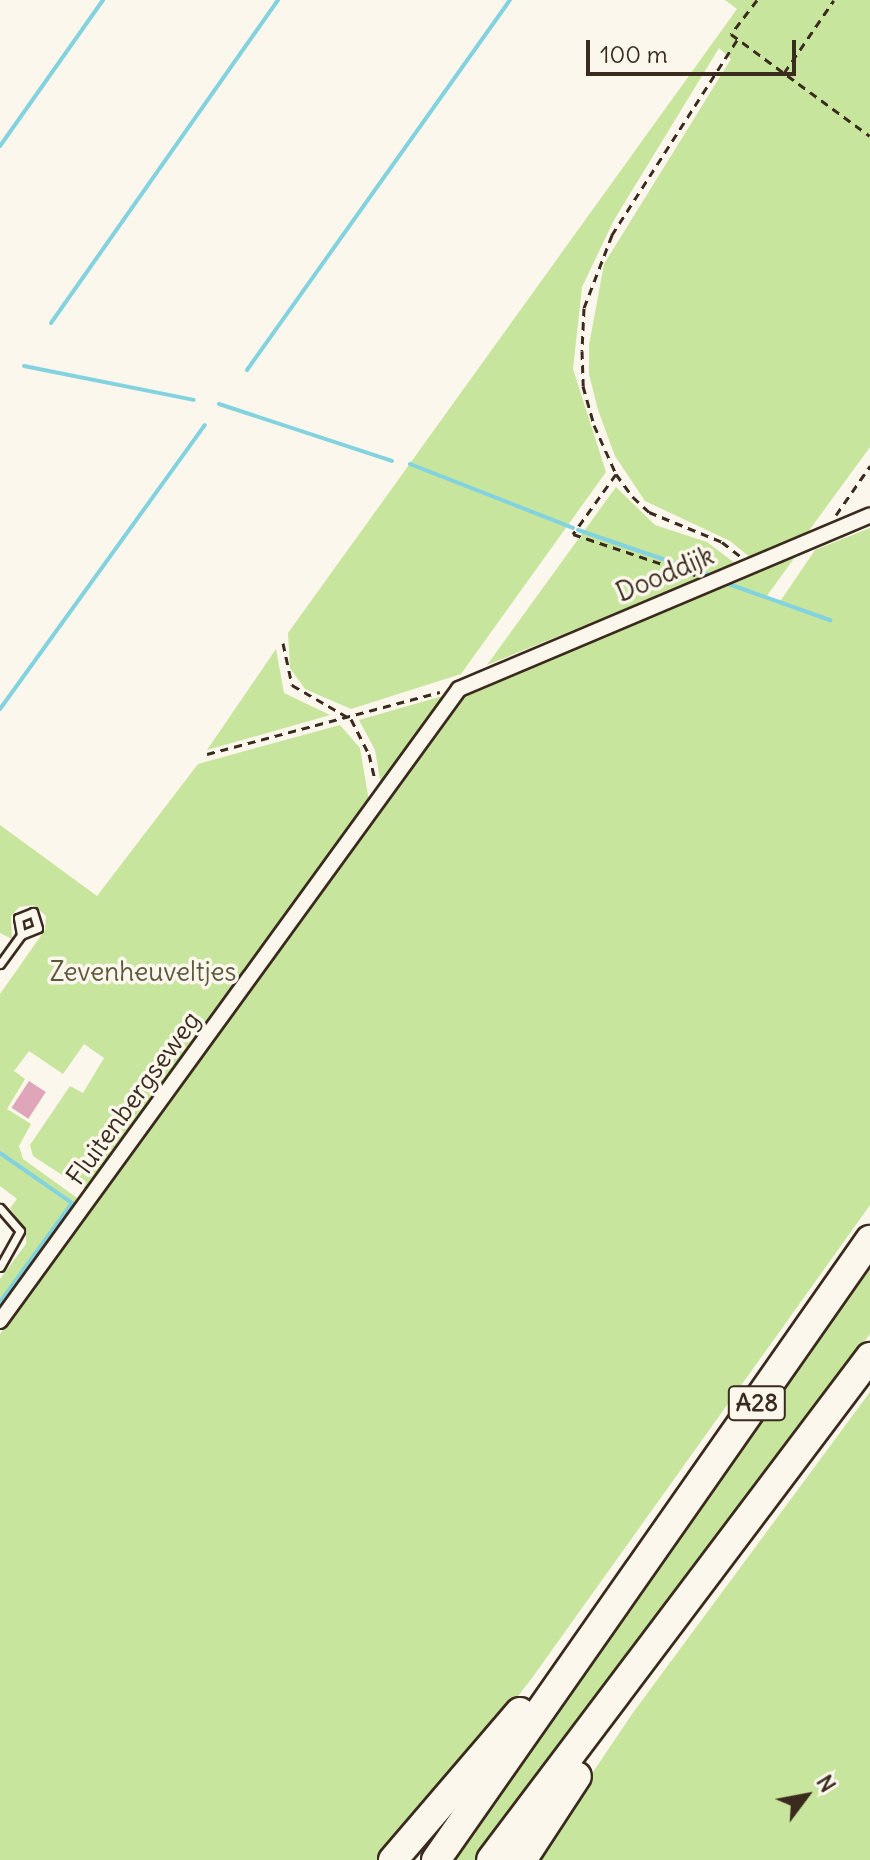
<!DOCTYPE html>
<style>
body{margin:0}
#map{position:relative;width:870px;height:1860px;overflow:hidden;background:#fbf7ec;font-family:Delius,sans-serif}
div>[style]{position:absolute}
.green>*{inset:0;background:#c7e59c}
.stream>*{height:4px;margin:-2px;padding:0 2px;transform-origin:2px;border-radius:2px;background:#83d2e0}
.building>*{inset:0;background:#dea6b8;transform-origin:0 0}
.path>*{height:3px;margin-top:-1.5px;transform-origin:0;background:repeating-linear-gradient(90deg,#3b2a1e 0 8px,transparent 0 14px)}
.roads{filter:drop-shadow(2px 0 #3b2a1e) drop-shadow(-2px 0 #3b2a1e) drop-shadow(0 2px #3b2a1e) drop-shadow(0 -2px #3b2a1e)}
.lane>*{height:7px;margin:-3.5px;padding:0 3.5px;transform-origin:3.5px;border-radius:3.5px;background:#fbf7ec}
.street>*{height:14px;margin:-7px;padding:0 7px;transform-origin:7px;border-radius:7px;background:#fbf7ec}
.highway>*{height:28px;margin:-14px;padding:0 14px;transform-origin:14px;border-radius:14px;background:#fbf7ec}
span{translate:-50% -50%;white-space:nowrap;text-align:center;line-height:1.15;-webkit-text-stroke:7px #fbf7ec;paint-order:stroke}
.shield-label span{padding:2px 6px;background:#fbf7ec;border:2px solid;border-radius:6px;-webkit-text-stroke-width:0}
.shield-label{font-size:24px;color:#3b2a1e;font-weight:700}
.street-label{font-size:26px;color:#3b2a1e}
.park-label{font-size:26px;color:#5e593e}
.north{position:absolute;left:766px;top:1756px;width:80px;height:80px;-webkit-text-stroke:6px #fbf7ec;paint-order:stroke;rotate:58deg;font-size:22px;font-weight:700;line-height:32px;text-align:center;color:#3b2a1e}
.north::after{content:'';display:block;margin:auto;width:28px;height:36px;background:#3b2a1e;clip-path:polygon(50% 0,100% 100%,50% 72%,0 100%)}
.scale{position:absolute;left:586px;top:40px;width:210px;height:36px;box-sizing:border-box;border:4px solid #3b2a1e;border-top:0;padding-left:10px;font-size:24px;line-height:28px;white-space:nowrap;color:#3b2a1e;-webkit-text-stroke:6px #fbf7ec;paint-order:stroke}
</style>
<div id="map">
<div class="green">
<div style="clip-path:polygon(725px 0,870px 0,870px 447px,805px 536px,751px 558px,730px 541px,645px 501px,615px 456px,598px 410px,589px 374px,589px 345px,604px 264px,731px 59px,719px 48px,614px 220px,582px 287px,573px 369px,606px 472px,461px 674px,351px 709px,305px 689px,290px 668px,288px 633px,737px 9px)"></div>
<div style="clip-path:polygon(616px 487px,655px 525px,707px 542px,736px 564px,487px 665px)"></div>
<div style="clip-path:polygon(870px 528px,870px 1205px,532px 1678px,468px 1761px,380px 1860px,0 1860px,0 1334px,472px 688px,795px 557px,766px 597px,779px 603px,815px 550px)"></div>
<div style="clip-path:polygon(276px 649px,284px 693px,330px 715px,207px 750px)"></div>
<div style="clip-path:polygon(446px 695px,381px 785px,375px 750px,359px 720px)"></div>
<div style="clip-path:polygon(340px 725px,360px 748px,369px 801px,90px 1188px,82px 1188px,33px 1156px,30px 1145px,70px 1086px,83px 1093px,104px 1058px,84px 1044px,63px 1074px,29px 1051px,14px 1071px,25px 1079px,7px 1109px,31px 1124px,19px 1146px,23px 1159px,80px 1200px,0 1312px,0 1279px,26px 1244px,26px 1232px,10px 1208px,17px 1199px,0 1186px,0 994px,45px 930px,46px 916px,34px 905px,19px 907px,11px 916px,12px 939px,0 933px,0 825px,97px 896px,198px 764px)"></div>
<div style="clip-path:polygon(870px 1254px,870px 1334px,479px 1860px,447px 1860px)"></div>
<div style="clip-path:polygon(870px 1392px,870px 1860px,534px 1860px,632px 1714px)"></div>
</div>
<div class="stream">
<div style="left:0;top:146px;width:179px;rotate:-54.8deg"></div>
<div style="left:51px;top:323px;width:395px;rotate:-54.9deg"></div>
<div style="left:24px;top:366px;width:173px;rotate:11.3deg"></div>
<div style="left:247px;top:370px;width:454px;rotate:-54.6deg"></div>
<div style="left:219px;top:404px;width:182px;rotate:18.2deg"></div>
<div style="left:410px;top:464px;width:175px;rotate:21.4deg"></div>
<div style="left:578px;top:530px;width:142px;rotate:18.9deg"></div>
<div style="left:723px;top:582px;width:114px;rotate:19.6deg"></div>
<div style="left:0;top:709px;width:350px;rotate:-54.2deg"></div>
<div style="left:0;top:1153px;width:88px;rotate:34.8deg"></div>
<div style="left:72px;top:1203px;width:122px;rotate:126deg"></div>
</div>
<div class="building">
<div style="left:29px;top:1081px;width:20px;height:32px;rotate:33deg"></div>
</div>
<div class="path">
<div style="left:757px;top:0;width:43px;rotate:127.4deg"></div>
<div style="left:731px;top:34px;width:172px;rotate:36.3deg"></div>
<div style="left:737px;top:40px;width:232px;rotate:122.7deg"></div>
<div style="left:612px;top:235px;width:78px;rotate:111deg"></div>
<div style="left:584px;top:308px;width:43px;rotate:92.7deg"></div>
<div style="left:582px;top:351px;width:35px;rotate:88deg"></div>
<div style="left:583px;top:386px;width:41px;rotate:74.2deg"></div>
<div style="left:594px;top:425px;width:54px;rotate:65.8deg"></div>
<div style="left:616px;top:474px;width:29px;rotate:54deg"></div>
<div style="left:633px;top:497px;width:22px;rotate:43deg"></div>
<div style="left:649px;top:512px;width:79px;rotate:22.3deg"></div>
<div style="left:722px;top:542px;width:23px;rotate:38deg"></div>
<div style="left:784px;top:73px;width:88px;rotate:-55.6deg"></div>
<div style="left:616px;top:474px;width:74px;rotate:125.6deg"></div>
<div style="left:573px;top:534px;width:129px;rotate:18.6deg"></div>
<div style="left:836px;top:515px;width:60px;rotate:-55.2deg"></div>
<div style="left:283px;top:643px;width:43px;rotate:77.9deg"></div>
<div style="left:292px;top:685px;width:68px;rotate:30deg"></div>
<div style="left:351px;top:719px;width:39px;rotate:63deg"></div>
<div style="left:369px;top:754px;width:28px;rotate:77deg"></div>
<div style="left:207px;top:754px;width:241px;rotate:-14.9deg"></div>
</div>
<div class="roads">
<div class="lane">
<div style="left:0;top:964px;width:36px;rotate:-54deg"></div>
<div style="left:21px;top:935px;width:18px;rotate:-22deg"></div>
<div style="left:38px;top:928px;width:17px;rotate:-107deg"></div>
<div style="left:33px;top:912px;width:16px;rotate:158deg"></div>
<div style="left:18px;top:918px;width:17px;rotate:80deg"></div>
<div style="left:0;top:1208px;width:30px;rotate:49deg"></div>
<div style="left:20px;top:1231px;width:41px;rotate:119.1deg"></div>
</div>
<div class="street">
<div style="left:0;top:1321px;width:781px;rotate:-54.01deg"></div>
<div style="left:459px;top:689px;width:446px;rotate:-22.9deg"></div>
</div>
<div class="highway">
<div style="left:393px;top:1860px;width:195px;rotate:-49.4deg"></div>
<div style="left:436px;top:1860px;width:757px;rotate:-55.01deg"></div>
<div style="left:491px;top:1860px;width:630px;rotate:-53deg"></div>
<div style="left:522px;top:1860px;width:100px;rotate:-56.8deg"></div>
</div>
</div>
<div class="shield-label">
<span style="left:757px;top:1403px">A28</span>
</div>
<div class="street-label">
<span style="left:665px;top:574px;rotate:-23deg">Dooddijk</span>
<span style="left:133px;top:1098px;rotate:-54deg">Fluitenbergseweg</span>
</div>
<div class="park-label">
<span style="left:143px;top:972px">Zevenheuveltjes</span>
</div>
<div class="north">N</div>
<div class="scale">100 m</div>
</div>
